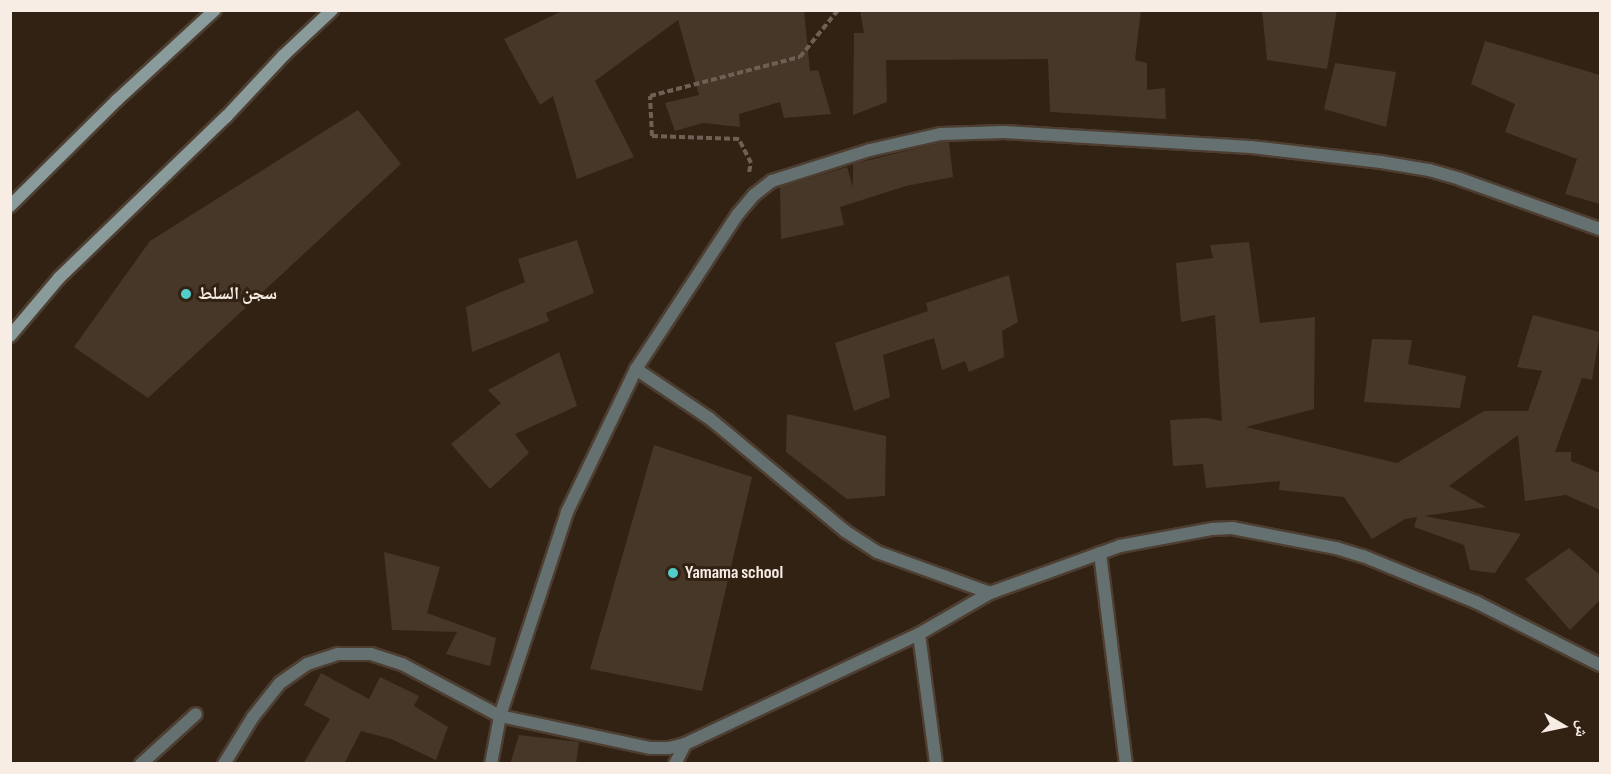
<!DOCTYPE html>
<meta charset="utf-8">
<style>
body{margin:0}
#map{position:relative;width:1611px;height:774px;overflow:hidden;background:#312214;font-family:"Sofia Sans Condensed","Noto Naskh Arabic",sans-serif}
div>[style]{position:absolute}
.building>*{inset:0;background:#473729}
.path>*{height:4px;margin-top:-2px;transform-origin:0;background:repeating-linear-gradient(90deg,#6e6054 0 6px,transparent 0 9px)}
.roads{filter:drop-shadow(2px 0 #4d3e31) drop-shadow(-2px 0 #4d3e31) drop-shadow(0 2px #4d3e31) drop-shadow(0 -2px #4d3e31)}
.minor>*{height:12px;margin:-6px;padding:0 6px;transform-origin:6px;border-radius:6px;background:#657170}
.secondary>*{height:12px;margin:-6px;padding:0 6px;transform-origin:6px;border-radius:6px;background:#899c9b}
.dots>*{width:16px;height:16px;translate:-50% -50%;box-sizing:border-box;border:3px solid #312214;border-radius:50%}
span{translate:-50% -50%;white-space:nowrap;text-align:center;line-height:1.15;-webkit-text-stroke:6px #312214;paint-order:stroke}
.poi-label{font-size:18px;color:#f7ede4;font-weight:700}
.left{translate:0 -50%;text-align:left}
.frame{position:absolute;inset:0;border:12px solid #f7ede4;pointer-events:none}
.north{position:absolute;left:1533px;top:696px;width:60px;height:60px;-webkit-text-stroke:4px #312214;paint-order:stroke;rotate:99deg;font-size:16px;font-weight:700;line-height:24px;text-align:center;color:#f7ede4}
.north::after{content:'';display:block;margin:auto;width:21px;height:27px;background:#f7ede4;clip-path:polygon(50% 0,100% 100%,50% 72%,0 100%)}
</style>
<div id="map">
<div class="building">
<div style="clip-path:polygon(564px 10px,804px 10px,810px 71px,818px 70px,831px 114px,784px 118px,780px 102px,739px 114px,740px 127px,703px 123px,675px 131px,665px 103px,699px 95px,678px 20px,595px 81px,634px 157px,577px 179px,553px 96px,540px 105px,504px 39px)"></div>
<div style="clip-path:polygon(860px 10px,1141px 10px,1135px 60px,1147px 63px,1147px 90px,1165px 88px,1166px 119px,1050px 112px,1048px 59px,886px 60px,887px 102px,853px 115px,854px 33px,864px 33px)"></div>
<div style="clip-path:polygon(1262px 10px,1337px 10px,1327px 69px,1267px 60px)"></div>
<div style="clip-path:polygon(1485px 41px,1600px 75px,1600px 204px,1565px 194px,1577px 159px,1505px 132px,1515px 104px,1471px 84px)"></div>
<div style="clip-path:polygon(1335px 63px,1396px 72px,1386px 127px,1324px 109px)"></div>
<div style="clip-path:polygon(358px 110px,401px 164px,148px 398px,74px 347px,150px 241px)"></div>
<div style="clip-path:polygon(942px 142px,949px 142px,953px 177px,906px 186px,840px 207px,844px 225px,781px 239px,780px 187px,847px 167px,853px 187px,853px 164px)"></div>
<div style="clip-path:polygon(577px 240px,594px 293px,546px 313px,549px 321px,472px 352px,466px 307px,525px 282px,518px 259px)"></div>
<div style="clip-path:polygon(1249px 242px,1260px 323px,1315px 317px,1314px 409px,1246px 427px,1397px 463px,1484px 411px,1528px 411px,1542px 371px,1517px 367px,1533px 315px,1600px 332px,1592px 380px,1582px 378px,1555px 452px,1571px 452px,1571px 461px,1600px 473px,1600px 510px,1566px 495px,1525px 501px,1518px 435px,1449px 486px,1486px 507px,1424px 516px,1521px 534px,1495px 573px,1470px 570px,1464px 545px,1414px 527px,1417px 517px,1405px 519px,1372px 539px,1344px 497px,1279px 490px,1280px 481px,1206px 488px,1203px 464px,1173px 466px,1170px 420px,1207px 418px,1222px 421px,1215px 315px,1181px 322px,1176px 263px,1213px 258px,1210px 245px)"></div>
<div style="clip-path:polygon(1009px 275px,1018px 322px,1002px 331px,1004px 357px,969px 372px,965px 361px,942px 370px,934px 338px,883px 355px,890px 397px,854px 411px,835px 343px,928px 311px,926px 303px)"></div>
<div style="clip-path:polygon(1372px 339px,1412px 340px,1408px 364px,1466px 376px,1460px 408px,1364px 402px)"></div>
<div style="clip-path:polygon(559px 352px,577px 406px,515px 434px,529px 453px,490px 489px,451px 444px,501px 403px,488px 390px)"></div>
<div style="clip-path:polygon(787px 414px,886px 436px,885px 496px,847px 499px,786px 452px)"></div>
<div style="clip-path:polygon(654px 445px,752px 477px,702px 691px,590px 669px)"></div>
<div style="clip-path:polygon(1569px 548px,1600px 575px,1600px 600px,1570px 630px,1525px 579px)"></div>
<div style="clip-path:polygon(384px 552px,440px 567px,427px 613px,496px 638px,490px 666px,446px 654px,457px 632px,392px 630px)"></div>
<div style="clip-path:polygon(321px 673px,369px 699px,380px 677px,419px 696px,414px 706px,448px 727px,436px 760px,391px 739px,361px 731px,344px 764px,303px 764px,330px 719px,304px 705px)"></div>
<div style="clip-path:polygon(519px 735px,579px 742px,576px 764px,510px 764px)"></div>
</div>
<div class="path">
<div style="left:749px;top:172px;width:9px;rotate:-77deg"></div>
<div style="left:751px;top:163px;width:27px;rotate:-117deg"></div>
<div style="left:739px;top:139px;width:87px;rotate:-178deg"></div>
<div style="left:652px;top:136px;width:40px;rotate:-92.9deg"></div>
<div style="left:650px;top:96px;width:155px;rotate:-14.6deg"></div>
<div style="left:800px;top:57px;width:60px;rotate:-51deg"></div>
</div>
<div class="roads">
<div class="minor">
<div style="left:636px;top:369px;width:88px;rotate:33.9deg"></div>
<div style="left:709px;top:418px;width:177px;rotate:39.7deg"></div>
<div style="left:845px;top:531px;width:38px;rotate:33deg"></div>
<div style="left:877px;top:552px;width:120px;rotate:19.9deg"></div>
<div style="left:1100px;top:553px;width:213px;rotate:83deg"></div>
<div style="left:919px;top:634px;width:131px;rotate:82.5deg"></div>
<div style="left:141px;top:764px;width:74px;rotate:-42.3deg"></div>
<div style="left:224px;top:764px;width:55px;rotate:-58.3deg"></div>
<div style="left:253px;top:717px;width:43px;rotate:-51.5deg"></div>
<div style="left:280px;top:683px;width:33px;rotate:-35deg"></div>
<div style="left:307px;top:664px;width:33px;rotate:-18deg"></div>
<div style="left:338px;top:654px;width:33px"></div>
<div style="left:371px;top:654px;width:33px;rotate:18deg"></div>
<div style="left:402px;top:664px;width:111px;rotate:28deg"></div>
<div style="left:500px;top:716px;width:154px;rotate:12deg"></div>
<div style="left:651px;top:748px;width:18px"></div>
<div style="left:669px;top:748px;width:16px;rotate:-14deg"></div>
<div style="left:685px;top:744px;width:259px;rotate:-25.2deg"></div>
<div style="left:919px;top:634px;width:82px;rotate:-30deg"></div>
<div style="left:990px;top:593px;width:138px;rotate:-19.9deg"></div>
<div style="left:1120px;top:546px;width:94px;rotate:-10.5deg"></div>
<div style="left:1212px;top:529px;width:20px;rotate:-3deg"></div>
<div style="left:1232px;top:528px;width:106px;rotate:10.9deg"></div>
<div style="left:1336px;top:548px;width:28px;rotate:17deg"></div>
<div style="left:1363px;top:556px;width:122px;rotate:22.2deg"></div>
<div style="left:1476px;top:602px;width:139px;rotate:26.9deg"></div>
<div style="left:491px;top:764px;width:49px;rotate:-79.4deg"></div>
<div style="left:500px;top:716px;width:215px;rotate:-71.8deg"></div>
<div style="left:567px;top:512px;width:159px;rotate:-64.2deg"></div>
<div style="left:636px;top:369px;width:186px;rotate:-56.7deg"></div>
<div style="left:738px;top:214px;width:25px;rotate:-50deg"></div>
<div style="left:754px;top:195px;width:23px;rotate:-38deg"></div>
<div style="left:772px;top:181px;width:103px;rotate:-17.6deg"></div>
<div style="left:870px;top:150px;width:73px;rotate:-12.7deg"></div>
<div style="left:941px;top:134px;width:63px;rotate:-1.8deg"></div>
<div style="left:1004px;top:132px;width:247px;rotate:3.5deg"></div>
<div style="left:1251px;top:147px;width:131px;rotate:6.6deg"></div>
<div style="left:1381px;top:162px;width:49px;rotate:9.5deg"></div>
<div style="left:1429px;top:170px;width:32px;rotate:16deg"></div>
<div style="left:1460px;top:179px;width:149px;rotate:19.7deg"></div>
<div style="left:675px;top:764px;width:22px;rotate:-63deg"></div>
</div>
<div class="secondary">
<div style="left:10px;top:206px;width:151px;rotate:-44.7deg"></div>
<div style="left:117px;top:100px;width:133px;rotate:-42.6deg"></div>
<div style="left:10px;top:336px;width:76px;rotate:-49.8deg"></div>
<div style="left:59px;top:278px;width:232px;rotate:-44deg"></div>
<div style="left:226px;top:117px;width:85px;rotate:-46.9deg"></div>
<div style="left:284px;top:55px;width:66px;rotate:-43.2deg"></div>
</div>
</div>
<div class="dots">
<div style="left:186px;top:294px;background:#53cdca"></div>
<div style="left:673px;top:573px;background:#53cdca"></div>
</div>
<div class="poi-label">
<span class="left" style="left:198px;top:294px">سجن السلط</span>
<span class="left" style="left:685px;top:573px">Yamama school</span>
</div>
<div class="frame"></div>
<div class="north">ش</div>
</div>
